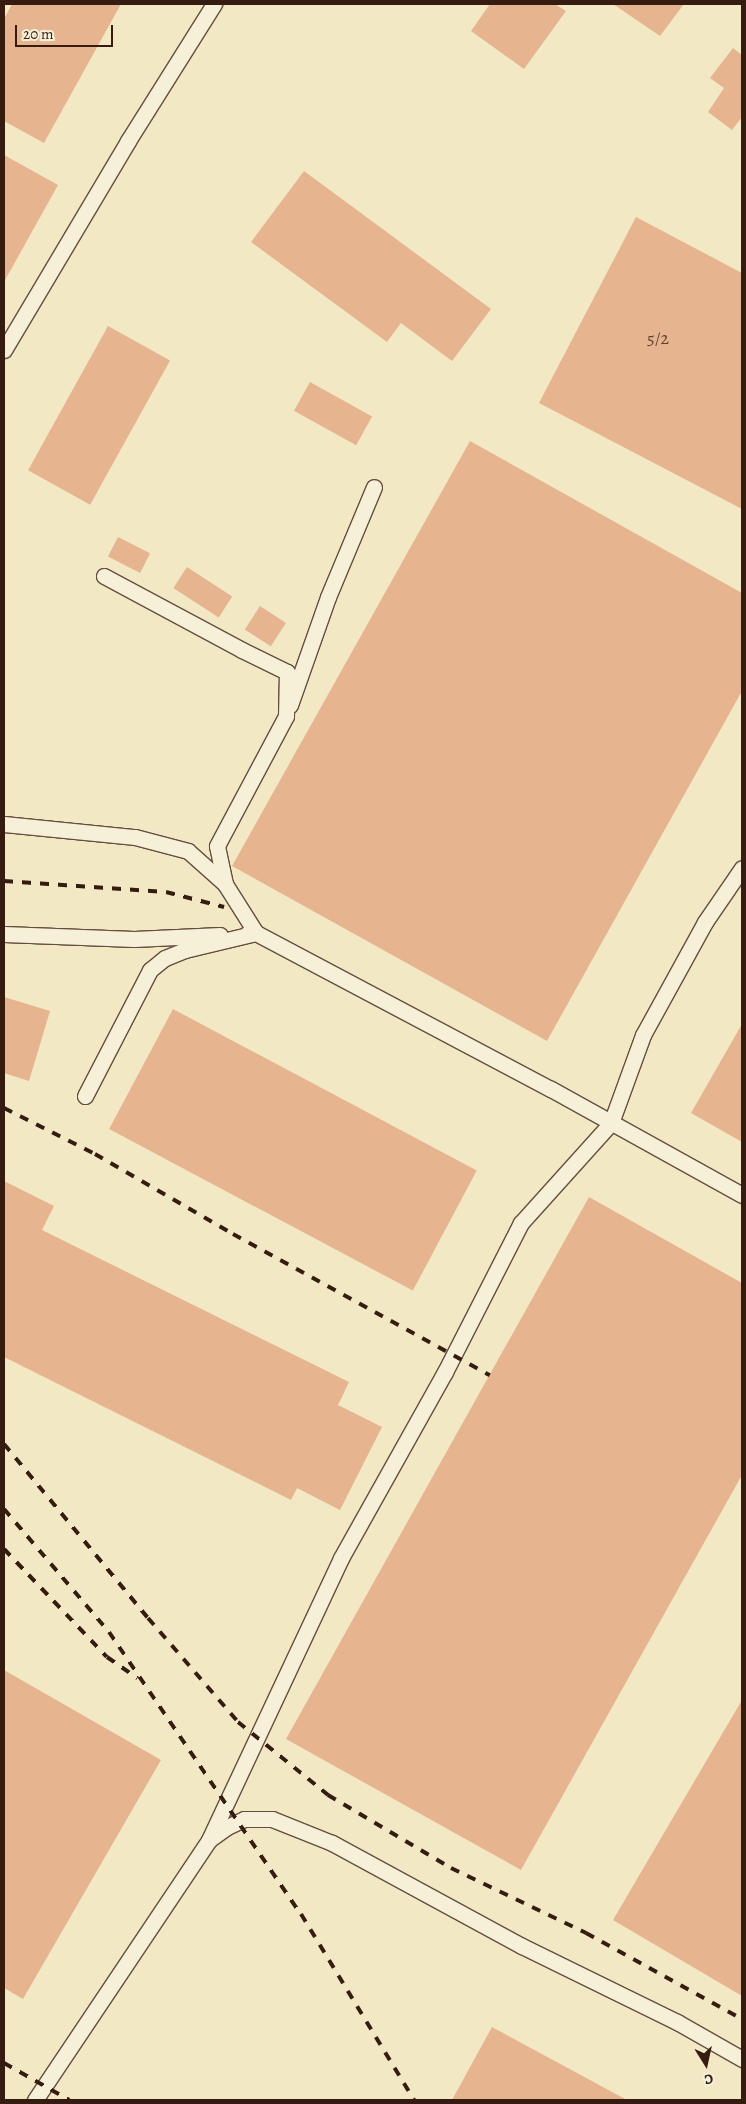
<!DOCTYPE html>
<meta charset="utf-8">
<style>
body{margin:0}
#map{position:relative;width:746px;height:2104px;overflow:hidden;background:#f2e8c4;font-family:Alegreya,serif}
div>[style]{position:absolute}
.building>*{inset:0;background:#e6b590;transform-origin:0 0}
.roads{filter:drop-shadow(1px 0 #654e3e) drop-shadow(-1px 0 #654e3e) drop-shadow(0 1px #654e3e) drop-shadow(0 -1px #654e3e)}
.service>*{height:15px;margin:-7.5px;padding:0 7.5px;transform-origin:7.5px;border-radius:7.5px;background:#f7f0d9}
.rail>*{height:4px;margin-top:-2px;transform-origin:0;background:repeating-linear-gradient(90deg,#361b11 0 9px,transparent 0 18px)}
span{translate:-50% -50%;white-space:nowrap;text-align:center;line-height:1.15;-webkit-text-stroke:4px #f7f0d9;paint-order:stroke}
.number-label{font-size:18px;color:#624231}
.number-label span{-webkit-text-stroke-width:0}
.frame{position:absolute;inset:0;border:5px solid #361b11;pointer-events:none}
.north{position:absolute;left:681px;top:2039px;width:50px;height:50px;-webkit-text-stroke:4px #f7f0d9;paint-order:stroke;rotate:170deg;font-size:14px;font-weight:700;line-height:20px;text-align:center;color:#361b11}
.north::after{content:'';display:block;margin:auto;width:18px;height:22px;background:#361b11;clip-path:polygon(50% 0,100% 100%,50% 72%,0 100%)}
.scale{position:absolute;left:15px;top:25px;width:98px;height:22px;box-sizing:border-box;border:2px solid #361b11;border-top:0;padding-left:6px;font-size:15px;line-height:18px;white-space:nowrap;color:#361b11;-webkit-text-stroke:4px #f7f0d9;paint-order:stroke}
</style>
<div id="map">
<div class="building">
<div style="clip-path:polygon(12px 4px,121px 4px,44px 143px,4px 121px,4px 19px)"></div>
<div style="clip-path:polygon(490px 4px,555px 4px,566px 11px,524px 69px,471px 31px)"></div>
<div style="clip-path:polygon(613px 4px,684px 4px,660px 36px)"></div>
<div style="clip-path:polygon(733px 48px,742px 55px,742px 117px,732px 130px,708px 112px,724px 88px,710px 78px)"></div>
<div style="clip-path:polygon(4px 155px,58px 185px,4px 282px)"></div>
<div style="clip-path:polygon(304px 171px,491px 309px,452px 361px,401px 323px,387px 342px,251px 242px)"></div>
<div style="clip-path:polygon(636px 217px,742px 273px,742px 509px,539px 403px)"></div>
<div style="left:108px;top:326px;width:71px;height:165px;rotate:29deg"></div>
<div style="left:310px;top:382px;width:71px;height:33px;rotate:29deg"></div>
<div style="clip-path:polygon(470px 441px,742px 593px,742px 691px,547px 1041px,232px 866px)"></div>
<div style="left:118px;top:537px;width:36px;height:22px;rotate:27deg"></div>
<div style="left:187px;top:567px;width:54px;height:25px;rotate:33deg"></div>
<div style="left:260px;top:606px;width:31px;height:28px;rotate:33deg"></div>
<div style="clip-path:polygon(4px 997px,50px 1011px,29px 1081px,4px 1073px)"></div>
<div style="left:173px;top:1009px;width:344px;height:136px;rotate:28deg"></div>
<div style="clip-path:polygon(742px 1024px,742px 1142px,691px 1113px)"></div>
<div style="clip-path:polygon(4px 1181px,54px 1206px,42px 1230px,349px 1382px,338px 1405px,382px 1427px,340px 1510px,297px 1488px,291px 1500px,4px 1357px)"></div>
<div style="clip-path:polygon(589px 1197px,742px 1283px,742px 1475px,521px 1870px,286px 1739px)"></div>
<div style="clip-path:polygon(4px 1670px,161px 1760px,23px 1999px,4px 1988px)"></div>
<div style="clip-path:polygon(742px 1700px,742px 1996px,613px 1920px)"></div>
<div style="clip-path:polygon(492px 2027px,627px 2100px,452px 2100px)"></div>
</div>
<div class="roads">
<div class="service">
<div style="left:4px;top:350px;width:243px;rotate:-59.3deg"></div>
<div style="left:128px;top:141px;width:162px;rotate:-57.9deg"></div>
<div style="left:104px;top:576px;width:157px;rotate:28.2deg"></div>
<div style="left:242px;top:650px;width:50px;rotate:26.1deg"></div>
<div style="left:287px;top:672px;width:44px;rotate:91.3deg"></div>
<div style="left:286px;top:716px;width:147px;rotate:118deg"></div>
<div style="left:217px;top:846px;width:39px;rotate:78deg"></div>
<div style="left:290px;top:705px;width:114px;rotate:-70.6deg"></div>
<div style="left:328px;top:597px;width:119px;rotate:-67.3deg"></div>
<div style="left:4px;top:824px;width:132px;rotate:5.7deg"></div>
<div style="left:135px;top:837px;width:55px;rotate:14.8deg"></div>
<div style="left:188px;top:851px;width:50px;rotate:41.7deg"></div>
<div style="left:225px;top:884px;width:58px;rotate:57.7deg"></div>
<div style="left:256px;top:933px;width:8px;rotate:180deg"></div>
<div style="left:4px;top:934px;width:130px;rotate:2.2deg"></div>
<div style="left:134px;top:939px;width:86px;rotate:-2.7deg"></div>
<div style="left:85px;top:1096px;width:142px;rotate:-62.7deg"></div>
<div style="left:150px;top:970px;width:19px;rotate:-39deg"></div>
<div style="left:165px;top:958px;width:22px;rotate:-22deg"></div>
<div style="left:185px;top:950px;width:73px;rotate:-13.5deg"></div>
<div style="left:256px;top:933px;width:334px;rotate:27.9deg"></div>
<div style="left:551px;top:1089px;width:218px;rotate:29deg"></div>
<div style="left:210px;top:1839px;width:21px;rotate:-35deg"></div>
<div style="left:227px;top:1827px;width:19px;rotate:-25deg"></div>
<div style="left:244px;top:1819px;width:28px"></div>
<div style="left:272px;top:1819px;width:65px;rotate:21.8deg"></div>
<div style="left:332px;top:1843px;width:216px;rotate:28.5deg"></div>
<div style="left:522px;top:1946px;width:173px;rotate:26.1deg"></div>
<div style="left:677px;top:2022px;width:75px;rotate:29.6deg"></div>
<div style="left:35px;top:2100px;width:313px;rotate:-56.2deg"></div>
<div style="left:209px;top:1840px;width:311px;rotate:-64.9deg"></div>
<div style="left:341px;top:1558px;width:213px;rotate:-60.8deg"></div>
<div style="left:445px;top:1372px;width:167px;rotate:-63deg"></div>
<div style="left:521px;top:1223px;width:135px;rotate:-48deg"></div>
<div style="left:611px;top:1123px;width:94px;rotate:-70deg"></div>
<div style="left:643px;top:1035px;width:129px;rotate:-61.2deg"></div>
<div style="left:705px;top:922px;width:65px;rotate:-55.6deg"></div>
</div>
</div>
<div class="rail">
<div style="left:4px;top:881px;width:162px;rotate:3.9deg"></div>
<div style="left:166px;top:892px;width:60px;rotate:14.5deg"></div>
<div style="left:4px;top:1108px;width:102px;rotate:26.8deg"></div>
<div style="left:95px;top:1154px;width:160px;rotate:30.1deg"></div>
<div style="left:233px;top:1234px;width:293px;rotate:28.8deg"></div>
<div style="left:4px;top:1444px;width:226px;rotate:50.4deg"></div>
<div style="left:148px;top:1618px;width:138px;rotate:49.1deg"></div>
<div style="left:238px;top:1722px;width:116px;rotate:39deg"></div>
<div style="left:328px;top:1795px;width:143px;rotate:30.7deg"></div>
<div style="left:451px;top:1868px;width:150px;rotate:25.7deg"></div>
<div style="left:586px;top:1933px;width:178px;rotate:28.9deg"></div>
<div style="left:4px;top:1509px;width:162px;rotate:49.5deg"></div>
<div style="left:109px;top:1632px;width:341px;rotate:55.8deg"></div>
<div style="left:301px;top:1914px;width:218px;rotate:58.7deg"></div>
<div style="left:4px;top:1549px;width:149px;rotate:46.4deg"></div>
<div style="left:107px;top:1657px;width:37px;rotate:35deg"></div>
<div style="left:4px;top:2063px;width:75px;rotate:29.6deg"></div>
</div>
<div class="number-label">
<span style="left:658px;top:338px">5/2</span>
</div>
<div class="frame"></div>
<div class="north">С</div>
<div class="scale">20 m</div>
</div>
